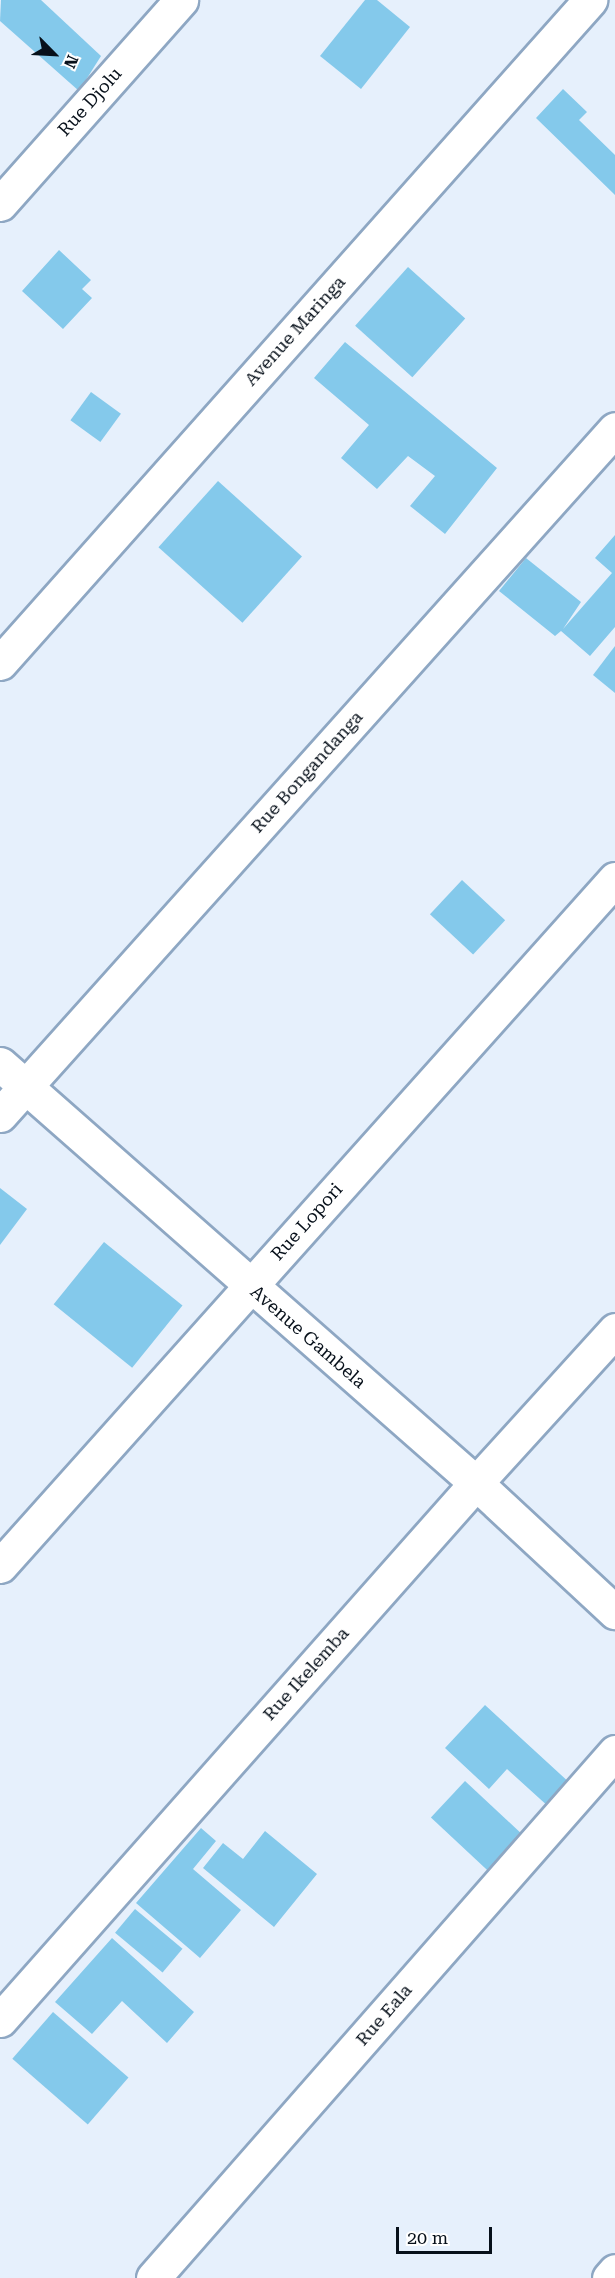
<!DOCTYPE html>
<style>
body{margin:0}
#map{position:relative;width:615px;height:2278px;overflow:hidden;background:#e6f0fc;font-family:"Roboto Serif",serif}
div>[style]{position:absolute}
.building>*{inset:0;background:#84c9eb;transform-origin:0 0}
.roads{filter:drop-shadow(2px 0 #8ea7c3) drop-shadow(-2px 0 #8ea7c3) drop-shadow(0 2px #8ea7c3) drop-shadow(0 -2px #8ea7c3)}
.minor>*{height:33px;margin:-16.5px;padding:0 16.5px;transform-origin:16.5px;border-radius:16.5px;background:#fff}
.major>*{height:33px;margin:-16.5px;padding:0 16.5px;transform-origin:16.5px;border-radius:16.5px;background:#fff}
span{translate:-50% -50%;white-space:nowrap;text-align:center;line-height:1.15;-webkit-text-stroke:4.5px #fff;paint-order:stroke}
.street-label{font-size:18px;color:#07101a}
.north{position:absolute;left:24px;top:24px;width:60px;height:60px;-webkit-text-stroke:4px #fff;paint-order:stroke;rotate:114deg;font-size:16px;font-weight:700;line-height:24px;text-align:center;color:#07101a}
.north::after{content:'';display:block;margin:auto;width:21px;height:27px;background:#07101a;clip-path:polygon(50% 0,100% 100%,50% 72%,0 100%)}
.scale{position:absolute;left:396px;top:2227px;width:96px;height:27px;box-sizing:border-box;border:3px solid #07101a;border-top:0;padding-left:8px;font-size:18px;line-height:21px;white-space:nowrap;color:#07101a;-webkit-text-stroke:4px #fff;paint-order:stroke}
</style>
<div id="map">
<div class="building">
<div style="clip-path:polygon(1px 0,41px 0,101px 56px,79px 91px,0 21px)"></div>
<div style="clip-path:polygon(365px 0,377px 0,410px 27px,361px 89px,320px 56px)"></div>
<div style="clip-path:polygon(563px 89px,587px 112px,579px 120px,615px 155px,615px 195px,536px 118px)"></div>
<div style="clip-path:polygon(59px 250px,91px 280px,82px 289px,92px 298px,63px 329px,22px 291px)"></div>
<div style="left:408px;top:267px;width:77px;height:79px;rotate:42deg"></div>
<div style="clip-path:polygon(345px 342px,497px 468px,445px 534px,410px 506px,435px 476px,408px 456px,377px 489px,341px 458px,369px 425px,314px 378px)"></div>
<div style="left:91px;top:392px;width:37px;height:35px;rotate:36deg"></div>
<div style="left:218px;top:481px;width:113px;height:89px;rotate:42deg"></div>
<div style="clip-path:polygon(615px 535px,615px 627px,590px 656px,561px 631px,555px 636px,499px 591px,526px 558px,581px 602px,563px 629px,612px 573px,595px 558px)"></div>
<div style="clip-path:polygon(615px 646px,615px 693px,593px 675px)"></div>
<div style="left:462px;top:880px;width:59px;height:47px;rotate:43deg"></div>
<div style="clip-path:polygon(0 1188px,27px 1209px,0 1245px)"></div>
<div style="left:104px;top:1242px;width:101px;height:80px;rotate:39deg"></div>
<div style="clip-path:polygon(485px 1705px,572px 1785px,550px 1808px,507px 1769px,489px 1789px,445px 1748px)"></div>
<div style="left:465px;top:1781px;width:82px;height:50px;rotate:43deg"></div>
<div style="clip-path:polygon(201px 1828px,216px 1841px,193px 1869px,241px 1910px,200px 1958px,136px 1903px)"></div>
<div style="clip-path:polygon(265px 1831px,317px 1874px,274px 1927px,203px 1868px,223px 1843px,243px 1859px)"></div>
<div style="left:135px;top:1909px;width:62px;height:31px;rotate:40deg"></div>
<div style="clip-path:polygon(112px 1938px,194px 2012px,167px 2043px,122px 2001px,92px 2034px,55px 2002px)"></div>
<div style="left:53px;top:2012px;width:100px;height:62px;rotate:41deg"></div>
</div>
<div class="roads">
<div class="minor">
<div style="left:0;top:204px;width:273px;rotate:-48.4deg"></div>
<div style="left:0;top:663px;width:888px;rotate:-48.33deg"></div>
<div style="left:0;top:1064px;width:634px;rotate:41.36deg"></div>
<div style="left:476px;top:1483px;width:190px;rotate:42.9deg"></div>
<div style="left:0;top:1115px;width:921px;rotate:-48.12deg"></div>
<div style="left:0;top:1566px;width:922px;rotate:-48.17deg"></div>
<div style="left:0;top:2020px;width:718px;rotate:-48.45deg"></div>
<div style="left:476px;top:1483px;width:207px;rotate:-47.7deg"></div>
<div style="left:153px;top:2278px;width:700px;rotate:-48.71deg"></div>
</div>
<div class="major">
<div style="left:609px;top:2278px;width:9px;rotate:-49deg"></div>
</div>
</div>
<div class="street-label">
<span style="left:90px;top:102px;rotate:-48deg">Rue Djolu</span>
<span style="left:295px;top:331px;rotate:-48deg">Avenue Maringa</span>
<span style="left:307px;top:772px;rotate:-48deg">Rue Bongandanga</span>
<span style="left:307px;top:1222px;rotate:-48deg">Rue Lopori</span>
<span style="left:308px;top:1337px;rotate:41deg">Avenue Gambela</span>
<span style="left:306px;top:1674px;rotate:-48deg">Rue Ikelemba</span>
<span style="left:384px;top:2015px;rotate:-49deg">Rue Eala</span>
</div>
<div class="north">N</div>
<div class="scale">20 m</div>
</div>
